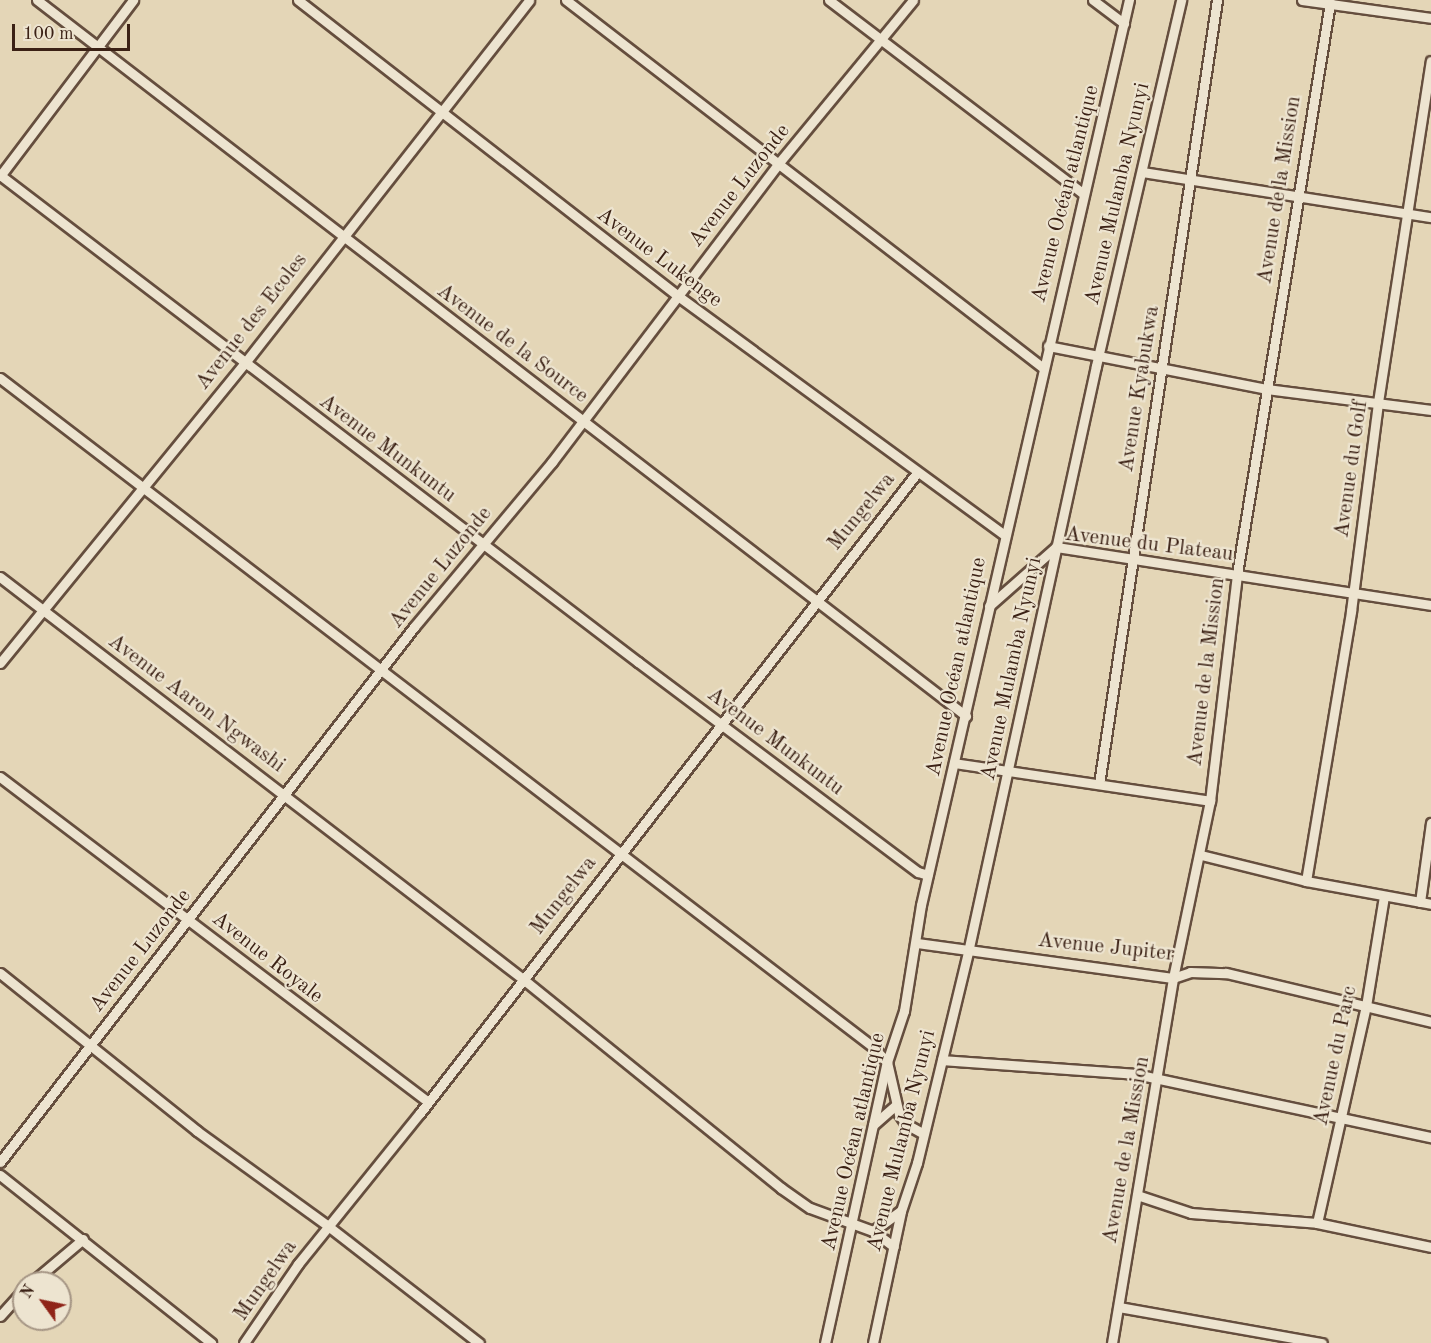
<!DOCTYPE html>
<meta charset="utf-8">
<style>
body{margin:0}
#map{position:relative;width:1431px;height:1343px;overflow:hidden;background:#e4d6b7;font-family:"Old Standard TT",serif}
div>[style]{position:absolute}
.roads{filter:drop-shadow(2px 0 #654e3e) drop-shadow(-2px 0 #654e3e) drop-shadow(0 2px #654e3e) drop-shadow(0 -2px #654e3e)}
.street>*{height:9px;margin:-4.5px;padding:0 4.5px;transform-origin:4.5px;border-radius:4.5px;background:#ede4d0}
span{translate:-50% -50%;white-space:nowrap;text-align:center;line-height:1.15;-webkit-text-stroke:4.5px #ede4d0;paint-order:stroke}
.street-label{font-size:21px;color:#3b2115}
.north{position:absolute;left:12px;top:1271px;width:60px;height:60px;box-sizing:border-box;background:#ede4d0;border:2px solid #a69685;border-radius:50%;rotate:303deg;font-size:16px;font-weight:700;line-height:24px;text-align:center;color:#3b2115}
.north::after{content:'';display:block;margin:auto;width:21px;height:27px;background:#8f2418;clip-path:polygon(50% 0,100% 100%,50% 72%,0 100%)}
.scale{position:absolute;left:12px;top:24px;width:118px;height:27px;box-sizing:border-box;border:3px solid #3b2115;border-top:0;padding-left:8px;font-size:18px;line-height:21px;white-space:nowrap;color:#3b2115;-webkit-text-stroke:4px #ede4d0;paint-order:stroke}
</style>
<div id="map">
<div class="roads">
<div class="street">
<div style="left:37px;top:0;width:1173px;rotate:37.62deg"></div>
<div style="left:298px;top:0;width:482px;rotate:37.9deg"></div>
<div style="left:678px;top:296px;width:404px;rotate:36.2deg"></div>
<div style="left:566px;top:0;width:601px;rotate:37.63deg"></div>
<div style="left:829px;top:0;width:320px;rotate:37.3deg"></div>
<div style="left:1093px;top:0;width:39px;rotate:37deg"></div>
<div style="left:1302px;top:0;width:130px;rotate:7.9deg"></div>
<div style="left:1142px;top:172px;width:292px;rotate:8.9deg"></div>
<div style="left:0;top:175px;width:803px;rotate:37.36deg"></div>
<div style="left:638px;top:662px;width:350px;rotate:36.9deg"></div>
<div style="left:918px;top:872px;width:10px;rotate:17deg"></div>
<div style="left:0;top:176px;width:221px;rotate:-52.9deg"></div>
<div style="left:1048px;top:346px;width:223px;rotate:11.1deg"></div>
<div style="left:1267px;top:389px;width:165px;rotate:7.3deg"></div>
<div style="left:0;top:378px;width:1100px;rotate:37.46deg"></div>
<div style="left:873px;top:1047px;width:21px;rotate:47deg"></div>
<div style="left:887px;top:1062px;width:53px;rotate:77deg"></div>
<div style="left:899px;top:1114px;width:12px;rotate:55deg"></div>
<div style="left:906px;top:1124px;width:18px;rotate:29deg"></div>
<div style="left:0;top:577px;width:660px;rotate:37.55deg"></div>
<div style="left:523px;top:979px;width:332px;rotate:39deg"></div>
<div style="left:781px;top:1188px;width:35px;rotate:35deg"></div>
<div style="left:810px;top:1208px;width:67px;rotate:20.1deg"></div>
<div style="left:873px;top:1231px;width:26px;rotate:37deg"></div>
<div style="left:989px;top:606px;width:89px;rotate:-41.4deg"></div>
<div style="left:1056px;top:547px;width:379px;rotate:8.8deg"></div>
<div style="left:0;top:663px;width:386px;rotate:-50.8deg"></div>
<div style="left:244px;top:364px;width:462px;rotate:-51.9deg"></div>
<div style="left:954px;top:763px;width:259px;rotate:8.4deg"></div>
<div style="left:0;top:777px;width:536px;rotate:37.19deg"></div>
<div style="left:1099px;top:784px;width:793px;rotate:-81.44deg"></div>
<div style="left:1201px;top:855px;width:108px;rotate:13.9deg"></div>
<div style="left:1306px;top:881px;width:127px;rotate:10.4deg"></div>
<div style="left:1306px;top:881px;width:274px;rotate:-80.5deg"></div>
<div style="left:1351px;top:611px;width:211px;rotate:-82.6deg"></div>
<div style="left:1378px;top:402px;width:345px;rotate:-81.2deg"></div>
<div style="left:1420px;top:902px;width:80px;rotate:-82.1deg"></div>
<div style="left:917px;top:943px;width:258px;rotate:7.8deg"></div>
<div style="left:1173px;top:978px;width:18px;rotate:-19deg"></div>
<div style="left:1190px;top:972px;width:36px;rotate:2deg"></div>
<div style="left:1226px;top:973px;width:211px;rotate:13.4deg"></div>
<div style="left:0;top:973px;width:253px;rotate:38.7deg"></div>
<div style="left:197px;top:1131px;width:162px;rotate:35.9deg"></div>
<div style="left:328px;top:1226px;width:191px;rotate:37.8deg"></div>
<div style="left:942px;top:1060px;width:195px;rotate:4.1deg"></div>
<div style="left:1136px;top:1074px;width:302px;rotate:12.1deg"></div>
<div style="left:873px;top:1125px;width:29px;rotate:-41deg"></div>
<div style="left:0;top:1162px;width:676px;rotate:-52.27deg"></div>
<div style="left:414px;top:627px;width:215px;rotate:-50.1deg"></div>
<div style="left:552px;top:462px;width:374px;rotate:-52.8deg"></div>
<div style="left:778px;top:164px;width:212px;rotate:-50.5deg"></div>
<div style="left:0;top:1175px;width:270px;rotate:38.5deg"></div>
<div style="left:1137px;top:1195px;width:57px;rotate:18.4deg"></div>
<div style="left:1191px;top:1213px;width:126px;rotate:4.5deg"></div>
<div style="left:1317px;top:1223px;width:116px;rotate:11.9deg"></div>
<div style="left:1317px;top:1223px;width:222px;rotate:-77.3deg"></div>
<div style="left:1366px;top:1006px;width:111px;rotate:-80.7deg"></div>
<div style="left:873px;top:1231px;width:34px;rotate:-36deg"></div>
<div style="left:31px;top:1283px;width:68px;rotate:-40.2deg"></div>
<div style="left:1119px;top:1307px;width:206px;rotate:10.1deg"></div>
<div style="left:0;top:1316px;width:36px;rotate:-48deg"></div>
<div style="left:244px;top:1343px;width:96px;rotate:-55.6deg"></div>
<div style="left:298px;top:1264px;width:194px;rotate:-51.1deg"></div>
<div style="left:420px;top:1113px;width:809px;rotate:-52.18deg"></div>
<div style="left:825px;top:1343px;width:288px;rotate:-77.6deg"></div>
<div style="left:887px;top:1062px;width:54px;rotate:-71.6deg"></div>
<div style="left:904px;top:1011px;width:107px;rotate:-80.9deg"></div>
<div style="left:921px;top:905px;width:929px;rotate:-77.06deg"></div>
<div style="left:873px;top:1343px;width:135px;rotate:-78deg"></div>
<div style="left:901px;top:1211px;width:51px;rotate:-71.6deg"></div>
<div style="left:917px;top:1163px;width:217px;rotate:-76.4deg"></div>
<div style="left:968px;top:952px;width:600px;rotate:-77.68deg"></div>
<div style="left:1096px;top:366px;width:376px;rotate:-76.9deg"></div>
<div style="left:1112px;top:1343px;width:370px;rotate:-80.5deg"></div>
<div style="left:1173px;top:978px;width:181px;rotate:-78.2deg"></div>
<div style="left:1210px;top:801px;width:229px;rotate:-83.2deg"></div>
<div style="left:1237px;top:574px;width:579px;rotate:-80.75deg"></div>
</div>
</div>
<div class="street-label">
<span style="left:740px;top:186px;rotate:-52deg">Avenue Luzonde</span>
<span style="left:1280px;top:190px;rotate:-81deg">Avenue de la Mission</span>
<span style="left:1066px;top:194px;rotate:-76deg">Avenue Océan atlantique</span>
<span style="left:1118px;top:194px;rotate:-77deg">Avenue Mulamba Nyunyi</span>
<span style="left:659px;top:258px;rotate:37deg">Avenue Lukenge</span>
<span style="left:252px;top:322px;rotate:-52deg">Avenue des Ecoles</span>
<span style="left:512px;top:344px;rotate:37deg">Avenue de la Source</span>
<span style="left:1140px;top:389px;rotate:-81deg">Avenue Kyabukwa</span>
<span style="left:387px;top:449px;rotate:37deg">Avenue Munkuntu</span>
<span style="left:1352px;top:469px;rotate:-82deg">Avenue du Golf</span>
<span style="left:862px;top:512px;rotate:-51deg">Mungelwa</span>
<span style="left:1149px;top:545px;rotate:7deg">Avenue du Plateau</span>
<span style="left:441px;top:568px;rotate:-51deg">Avenue Luzonde</span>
<span style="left:957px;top:667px;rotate:-78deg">Avenue Océan atlantique</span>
<span style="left:1012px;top:669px;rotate:-78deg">Avenue Mulamba Nyunyi</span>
<span style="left:1207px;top:672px;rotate:-83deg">Avenue de la Mission</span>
<span style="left:196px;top:704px;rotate:37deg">Avenue Aaron Ngwashi</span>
<span style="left:775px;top:742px;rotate:37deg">Avenue Munkuntu</span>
<span style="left:564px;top:896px;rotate:-52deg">Mungelwa</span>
<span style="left:1106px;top:948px;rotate:6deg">Avenue Jupiter</span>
<span style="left:141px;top:951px;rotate:-52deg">Avenue Luzonde</span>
<span style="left:267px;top:958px;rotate:38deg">Avenue Royale</span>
<span style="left:1336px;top:1056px;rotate:-78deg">Avenue du Parc</span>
<span style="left:902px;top:1141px;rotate:-76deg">Avenue Mulamba Nyunyi</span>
<span style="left:854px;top:1142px;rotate:-77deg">Avenue Océan atlantique</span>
<span style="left:1127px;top:1150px;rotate:-80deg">Avenue de la Mission</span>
<span style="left:266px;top:1281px;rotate:-55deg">Mungelwa</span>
</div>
<div class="north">N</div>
<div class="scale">100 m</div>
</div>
